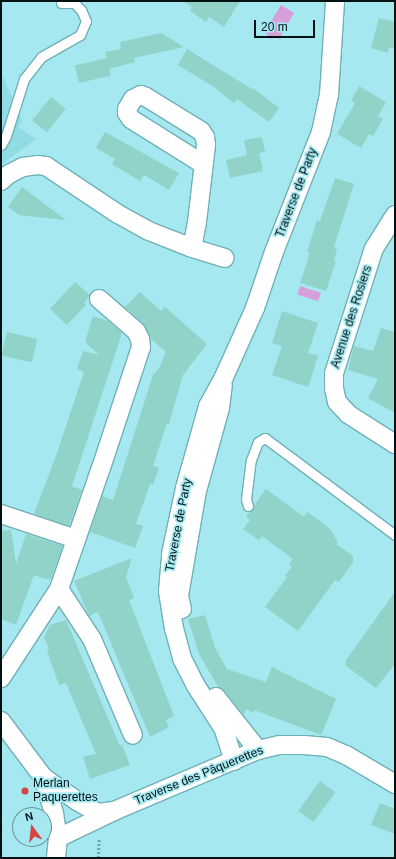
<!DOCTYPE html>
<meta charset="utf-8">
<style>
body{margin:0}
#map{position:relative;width:396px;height:859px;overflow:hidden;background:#a6e8f0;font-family:Helvetica,sans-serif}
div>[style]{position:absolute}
.built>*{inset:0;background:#8fdce5}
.water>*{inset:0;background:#d79fda;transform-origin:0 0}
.building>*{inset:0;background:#91d2c9;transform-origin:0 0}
.path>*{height:2.5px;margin-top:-1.25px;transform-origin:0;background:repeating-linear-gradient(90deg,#71a3a9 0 2px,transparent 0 4px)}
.roads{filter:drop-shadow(1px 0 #6fb0b7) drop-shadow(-1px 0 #6fb0b7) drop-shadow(0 1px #6fb0b7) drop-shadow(0 -1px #6fb0b7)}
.service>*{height:9px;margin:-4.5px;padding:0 4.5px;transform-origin:4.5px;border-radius:4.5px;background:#fff}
.minor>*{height:18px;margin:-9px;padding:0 9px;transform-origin:9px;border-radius:9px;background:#fff}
.dots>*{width:11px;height:11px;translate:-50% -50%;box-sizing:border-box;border:2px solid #a6e8f0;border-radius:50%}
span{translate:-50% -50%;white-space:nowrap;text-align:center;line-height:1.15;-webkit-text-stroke:3.5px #a6e8f0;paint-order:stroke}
.street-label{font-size:12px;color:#001114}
.poi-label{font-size:12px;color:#001114}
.left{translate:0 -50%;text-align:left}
.frame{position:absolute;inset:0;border:2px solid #001114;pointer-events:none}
.north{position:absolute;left:12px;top:807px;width:40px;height:40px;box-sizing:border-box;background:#a6e8f0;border:1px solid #649298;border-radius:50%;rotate:345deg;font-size:11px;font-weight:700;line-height:16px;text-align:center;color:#001114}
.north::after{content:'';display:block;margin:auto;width:14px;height:18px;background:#d34443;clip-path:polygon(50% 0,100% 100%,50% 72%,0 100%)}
.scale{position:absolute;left:254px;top:20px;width:61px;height:18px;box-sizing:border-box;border:2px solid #001114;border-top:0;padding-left:5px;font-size:12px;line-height:14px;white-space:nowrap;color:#001114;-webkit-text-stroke:3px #a6e8f0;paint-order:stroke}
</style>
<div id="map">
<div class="built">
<div style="clip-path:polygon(1px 72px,22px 120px,18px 127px,36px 139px,1px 165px)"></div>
</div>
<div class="water">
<div style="clip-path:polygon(281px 5px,294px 13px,279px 39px,276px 37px,270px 39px,265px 31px)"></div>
<div style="left:300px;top:286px;width:22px;height:9px;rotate:18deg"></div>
</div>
<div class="building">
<div style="clip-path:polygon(182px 1px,240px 1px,224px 27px,209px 17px,206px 22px,190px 11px,192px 7px)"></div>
<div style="clip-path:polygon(379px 18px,395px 22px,395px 49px,389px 47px,388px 53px,371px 48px)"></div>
<div style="clip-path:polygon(161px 33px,184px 47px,134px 58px,135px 62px,109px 69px,105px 52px,121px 49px,120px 42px)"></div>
<div style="clip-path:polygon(187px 49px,252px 89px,253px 88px,279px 108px,269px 122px,237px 99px,234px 103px,214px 87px,178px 65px)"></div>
<div style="left:107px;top:58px;width:18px;height:33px;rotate:77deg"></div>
<div style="clip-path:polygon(359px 86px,386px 102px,378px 116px,383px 119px,373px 136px,369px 134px,361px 148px,337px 134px,355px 103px,351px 101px)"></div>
<div style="left:51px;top:97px;width:19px;height:30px;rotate:39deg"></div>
<div style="clip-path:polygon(105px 132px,179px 173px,169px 190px,144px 175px,140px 181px,112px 164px,115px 159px,96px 148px)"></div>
<div style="clip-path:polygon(262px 137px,265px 152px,259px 153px,263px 171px,230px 178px,226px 160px,247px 155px,244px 140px)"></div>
<div style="clip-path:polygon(335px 178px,354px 184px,334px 247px,337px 248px,334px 261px,336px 261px,326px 291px,300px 283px,310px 253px,307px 252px,317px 220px,320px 221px)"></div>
<div style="clip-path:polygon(22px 187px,66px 220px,19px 215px,8px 207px)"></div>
<div style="clip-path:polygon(75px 282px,90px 295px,84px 303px,86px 305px,67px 325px,50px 309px)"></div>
<div style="clip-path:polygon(140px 292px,161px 311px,165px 307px,207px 344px,183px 375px,169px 424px,167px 423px,153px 466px,159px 468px,153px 485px,150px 484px,136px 524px,143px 526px,135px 548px,90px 532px,102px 496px,113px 500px,153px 375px,159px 368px,166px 352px,151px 339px,143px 323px,125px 307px)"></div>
<div style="clip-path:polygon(282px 311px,318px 323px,308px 353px,318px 356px,308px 387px,272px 375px,282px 346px,272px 343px)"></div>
<div style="clip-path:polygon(93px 316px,108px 321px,122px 333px,72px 486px,82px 490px,69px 526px,34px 514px,57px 453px,84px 372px,77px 369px,83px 351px,99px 355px,85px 342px)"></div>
<div style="clip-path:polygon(381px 328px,395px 332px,395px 413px,368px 398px,378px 379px,348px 370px,354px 346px,373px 351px)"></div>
<div style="left:7px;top:332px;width:31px;height:24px;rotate:13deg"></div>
<div style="clip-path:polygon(266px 489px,304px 517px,307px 512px,319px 520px,330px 529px,338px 542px,336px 544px,353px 556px,353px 562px,339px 582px,335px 580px,298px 631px,265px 607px,287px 577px,285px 576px,292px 566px,289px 564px,293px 559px,262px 536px,259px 540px,243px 529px,250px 520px,246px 517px)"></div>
<div style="clip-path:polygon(11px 530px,16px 564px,26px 534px,63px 546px,51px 579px,45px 579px,34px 575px,16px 625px,1px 619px,1px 531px)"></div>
<div style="clip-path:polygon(132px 558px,126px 577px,134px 598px,129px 600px,174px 716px,166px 720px,169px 727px,150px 737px,98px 612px,89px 616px,74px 581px)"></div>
<div style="clip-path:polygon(395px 592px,395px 664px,376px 688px,346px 666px,346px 660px)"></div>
<div style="clip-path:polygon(205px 615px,215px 648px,227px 669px,266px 682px,272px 667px,336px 699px,321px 735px,254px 710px,253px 713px,246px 709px,244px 715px,224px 690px,218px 687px,199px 654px,188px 619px)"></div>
<div style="clip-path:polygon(66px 620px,120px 746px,122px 745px,130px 765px,90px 779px,83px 757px,96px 754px,66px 683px,59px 685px,50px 660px,47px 650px,49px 649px,44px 637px,50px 625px)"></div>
<div style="left:320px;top:781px;width:19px;height:37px;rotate:36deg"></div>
<div style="clip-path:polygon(380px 803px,395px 809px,395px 834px,371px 825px)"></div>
</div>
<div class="path">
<div style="left:98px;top:858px;width:19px;rotate:-87deg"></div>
</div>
<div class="roads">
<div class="service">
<div style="left:1px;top:145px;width:10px;rotate:-61deg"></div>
<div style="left:6px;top:136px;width:60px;rotate:-72.5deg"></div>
<div style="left:24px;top:79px;width:28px;rotate:-52deg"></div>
<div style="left:41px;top:57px;width:45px;rotate:-29.4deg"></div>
<div style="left:80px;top:35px;width:15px;rotate:-67deg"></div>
<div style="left:86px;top:21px;width:12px;rotate:-114deg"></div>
<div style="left:81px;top:10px;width:10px;rotate:-135deg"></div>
<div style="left:74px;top:3px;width:13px;rotate:180deg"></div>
<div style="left:248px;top:506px;width:7px;rotate:-106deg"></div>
<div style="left:246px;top:499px;width:39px;rotate:-83deg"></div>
<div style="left:251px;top:460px;width:19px;rotate:-69deg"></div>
<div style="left:258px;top:442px;width:8px;rotate:-30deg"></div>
<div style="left:265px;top:438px;width:162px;rotate:36.7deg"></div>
</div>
<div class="minor">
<div style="left:1px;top:181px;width:11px;rotate:-41deg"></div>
<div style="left:9px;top:174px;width:16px;rotate:-27deg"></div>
<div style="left:23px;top:167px;width:14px;rotate:-8deg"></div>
<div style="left:37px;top:165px;width:9px;rotate:6deg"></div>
<div style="left:46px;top:166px;width:87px;rotate:33.7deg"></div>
<div style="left:118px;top:214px;width:35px;rotate:29deg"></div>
<div style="left:149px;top:231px;width:46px;rotate:21.6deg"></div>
<div style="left:192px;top:248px;width:34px;rotate:17deg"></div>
<div style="left:395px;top:215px;width:39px;rotate:122deg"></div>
<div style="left:374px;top:248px;width:131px;rotate:107.7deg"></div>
<div style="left:334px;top:373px;width:15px;rotate:90deg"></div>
<div style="left:334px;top:388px;width:14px;rotate:78deg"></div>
<div style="left:337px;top:402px;width:16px;rotate:47deg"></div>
<div style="left:348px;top:414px;width:56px;rotate:32.6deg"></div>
<div style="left:192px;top:248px;width:26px;rotate:-79deg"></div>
<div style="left:197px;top:222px;width:78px;rotate:-83.3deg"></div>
<div style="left:206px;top:145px;width:8px;rotate:-97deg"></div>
<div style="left:205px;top:137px;width:7px;rotate:-124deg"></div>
<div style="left:201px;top:131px;width:65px;rotate:-148.3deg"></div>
<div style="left:146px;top:97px;width:5px;rotate:-158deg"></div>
<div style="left:141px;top:95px;width:9px;rotate:153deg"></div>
<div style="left:133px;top:99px;width:12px;rotate:121deg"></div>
<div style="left:127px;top:109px;width:4px;rotate:90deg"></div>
<div style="left:127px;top:113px;width:7px;rotate:56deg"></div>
<div style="left:131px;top:119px;width:85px;rotate:32deg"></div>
<div style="left:1px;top:514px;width:79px;rotate:18.4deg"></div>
<div style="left:59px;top:589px;width:60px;rotate:56.6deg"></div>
<div style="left:92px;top:639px;width:104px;rotate:66.9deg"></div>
<div style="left:182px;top:609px;width:13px;rotate:-103deg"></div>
<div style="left:179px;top:596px;width:107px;rotate:-80.3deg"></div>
<div style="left:197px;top:491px;width:86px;rotate:-74.5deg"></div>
<div style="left:220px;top:408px;width:23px;rotate:-83deg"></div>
<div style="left:1px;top:678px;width:106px;rotate:-56.9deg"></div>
<div style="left:59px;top:589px;width:128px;rotate:-70.9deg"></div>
<div style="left:101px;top:468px;width:127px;rotate:-71.7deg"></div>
<div style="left:141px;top:347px;width:8px;rotate:-97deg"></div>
<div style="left:140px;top:339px;width:9px;rotate:-117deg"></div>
<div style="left:136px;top:331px;width:49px;rotate:-139.1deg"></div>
<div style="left:216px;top:697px;width:68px;rotate:51.6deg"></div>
<div style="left:1px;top:721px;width:70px;rotate:53.1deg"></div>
<div style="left:43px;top:777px;width:39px;rotate:73deg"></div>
<div style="left:54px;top:814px;width:24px;rotate:81deg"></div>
<div style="left:58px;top:838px;width:20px;rotate:96deg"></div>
<div style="left:234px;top:761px;width:35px;rotate:-108deg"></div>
<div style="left:223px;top:728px;width:50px;rotate:-122.7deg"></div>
<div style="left:196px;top:686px;width:31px;rotate:-117deg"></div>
<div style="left:182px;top:658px;width:30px;rotate:-105deg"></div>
<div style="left:174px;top:629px;width:38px;rotate:-99deg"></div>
<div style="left:168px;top:591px;width:37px;rotate:-85deg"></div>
<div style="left:171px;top:554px;width:67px;rotate:-78deg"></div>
<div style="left:185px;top:488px;width:85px;rotate:-74.3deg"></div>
<div style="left:208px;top:406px;width:33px;rotate:-61deg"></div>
<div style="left:224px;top:377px;width:76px;rotate:-65.8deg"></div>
<div style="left:255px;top:308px;width:59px;rotate:-71.3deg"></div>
<div style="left:274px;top:252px;width:129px;rotate:-68.6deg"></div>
<div style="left:321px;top:132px;width:38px;rotate:-78deg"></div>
<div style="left:329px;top:95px;width:94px;rotate:-86.3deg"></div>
<div style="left:43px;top:777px;width:42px;rotate:35.2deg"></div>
<div style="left:77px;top:801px;width:24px;rotate:30deg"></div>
<div style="left:98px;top:813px;width:16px;rotate:-7deg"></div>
<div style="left:58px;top:838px;width:62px;rotate:-25.7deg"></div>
<div style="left:114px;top:811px;width:156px;rotate:-23deg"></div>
<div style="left:258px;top:750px;width:22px;rotate:-13deg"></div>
<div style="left:279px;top:745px;width:25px"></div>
<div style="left:304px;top:745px;width:23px;rotate:5deg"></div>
<div style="left:327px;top:747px;width:21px;rotate:23deg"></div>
<div style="left:346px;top:755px;width:57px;rotate:30.6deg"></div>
</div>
</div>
<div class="dots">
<div style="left:25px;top:791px;background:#d34443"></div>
</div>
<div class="street-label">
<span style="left:297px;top:193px;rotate:-69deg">Traverse de Party</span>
<span style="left:352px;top:317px;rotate:-72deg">Avenue des Rosiers</span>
<span style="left:179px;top:525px;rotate:-79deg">Traverse de Party</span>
<span style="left:199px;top:776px;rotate:-22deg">Traverse des Pâquerettes</span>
</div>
<div class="poi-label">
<span class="left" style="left:33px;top:791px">Merlan<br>Paquerettes</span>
</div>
<div class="frame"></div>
<div class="north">N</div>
<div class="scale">20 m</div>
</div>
